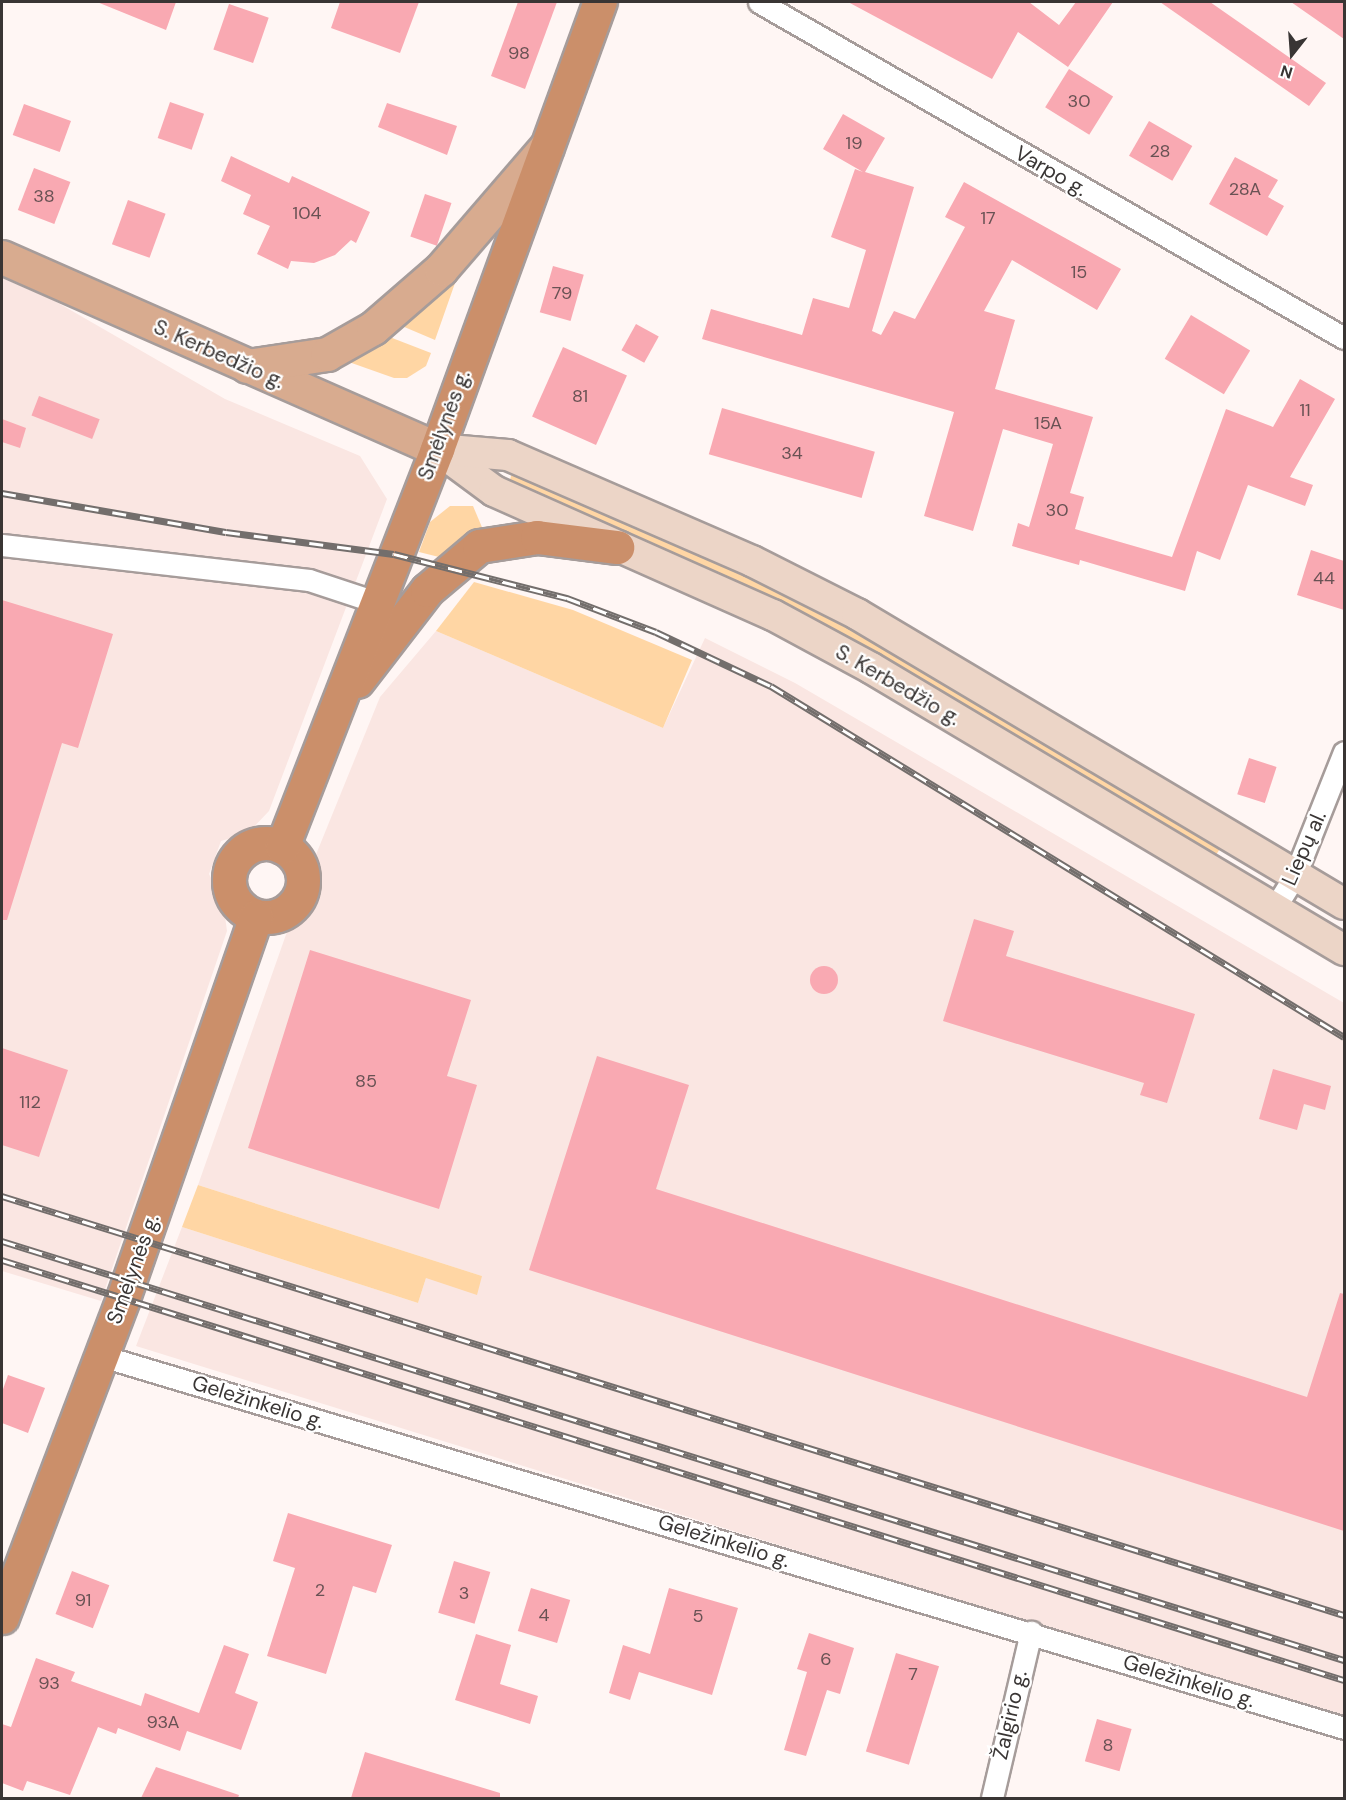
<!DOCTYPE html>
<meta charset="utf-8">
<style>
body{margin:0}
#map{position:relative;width:1346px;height:1800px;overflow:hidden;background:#fff6f4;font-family:"DM Sans",sans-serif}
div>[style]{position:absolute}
.built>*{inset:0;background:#fae6e2}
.green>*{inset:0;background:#ffd6a4}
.building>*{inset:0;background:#f9a9b2;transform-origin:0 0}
.round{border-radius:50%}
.roads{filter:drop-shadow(2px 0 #a69c9a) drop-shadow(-2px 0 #a69c9a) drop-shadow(0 2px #a69c9a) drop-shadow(0 -2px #a69c9a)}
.minor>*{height:21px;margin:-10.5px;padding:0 10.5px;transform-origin:10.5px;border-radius:10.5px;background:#fff}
.secondary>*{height:30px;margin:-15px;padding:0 15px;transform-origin:15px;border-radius:15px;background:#ecd5c7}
.primary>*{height:33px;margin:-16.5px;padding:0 16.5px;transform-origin:16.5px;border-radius:16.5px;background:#d8ab8f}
.trunk>*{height:33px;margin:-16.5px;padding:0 16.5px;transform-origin:16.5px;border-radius:16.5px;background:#cb8f6a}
.trunk>.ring{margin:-16.5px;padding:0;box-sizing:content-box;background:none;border:33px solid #cb8f6a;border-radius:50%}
.rail>*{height:7px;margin-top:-3.5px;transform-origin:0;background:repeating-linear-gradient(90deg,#fff 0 14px,#736e6c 0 28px);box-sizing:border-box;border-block:2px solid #736e6c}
span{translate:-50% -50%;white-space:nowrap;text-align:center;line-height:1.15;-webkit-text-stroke:4.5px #fff;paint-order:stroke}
.number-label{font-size:18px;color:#695254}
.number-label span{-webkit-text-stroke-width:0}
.street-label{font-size:21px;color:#393534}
.frame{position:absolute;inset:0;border:3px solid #393534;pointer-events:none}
.north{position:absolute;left:1262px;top:24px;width:60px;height:60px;-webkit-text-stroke:4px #fff;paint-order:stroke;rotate:197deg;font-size:16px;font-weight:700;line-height:24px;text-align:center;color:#393534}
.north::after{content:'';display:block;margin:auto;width:21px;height:27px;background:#393534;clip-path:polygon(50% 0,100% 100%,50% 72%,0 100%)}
</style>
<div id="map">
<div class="built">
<div style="clip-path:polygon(2px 278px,53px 300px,225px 399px,360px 456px,387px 499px,269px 811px,248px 833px,221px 841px,209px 874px,223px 902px,227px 931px,101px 1301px,2px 1271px)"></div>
<div style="clip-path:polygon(436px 631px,663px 728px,705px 638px,795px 683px,1344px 1003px,1344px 1720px,136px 1346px,182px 1227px,418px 1303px,426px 1278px,482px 1276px,198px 1185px,302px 889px,380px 697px)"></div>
</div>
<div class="green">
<div style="clip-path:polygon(461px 266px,435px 340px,402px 326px,424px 305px)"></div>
<div style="clip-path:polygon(387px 336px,431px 353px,426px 366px,407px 378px,394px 378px,346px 361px)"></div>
<div style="clip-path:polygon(512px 473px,732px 567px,874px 639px,1223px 844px,1216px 855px,870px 650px,729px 578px,509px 483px)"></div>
<div style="clip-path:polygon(450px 506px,473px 506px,484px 532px,443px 558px,419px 552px,430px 522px)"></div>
<div style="clip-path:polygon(474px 582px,573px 610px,692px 660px,663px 728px,436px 631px)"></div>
<div style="clip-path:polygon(198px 1185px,482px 1276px,477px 1295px,426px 1278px,418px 1303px,182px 1227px)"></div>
</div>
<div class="building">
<div style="clip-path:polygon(97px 2px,176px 2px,166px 30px)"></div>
<div style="clip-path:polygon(340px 2px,419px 2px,400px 53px,331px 28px)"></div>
<div style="clip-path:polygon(518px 2px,557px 2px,525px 89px,491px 76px)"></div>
<div style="clip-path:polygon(848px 2px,1029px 2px,1059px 25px,1076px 2px,1113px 2px,1068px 67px,1018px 32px,992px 79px)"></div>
<div style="clip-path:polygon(1160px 2px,1210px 2px,1326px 83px,1309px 106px)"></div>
<div style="clip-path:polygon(1291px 2px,1344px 2px,1344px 39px)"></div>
<div style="left:229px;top:4px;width:42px;height:48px;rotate:19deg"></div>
<div style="left:1069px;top:69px;width:52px;height:45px;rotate:32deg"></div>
<div style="left:170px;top:102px;width:36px;height:38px;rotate:19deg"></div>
<div style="clip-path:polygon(387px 103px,457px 126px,447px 155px,378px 127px)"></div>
<div style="left:24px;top:104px;width:50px;height:33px;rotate:20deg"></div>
<div style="clip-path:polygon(843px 114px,885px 138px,865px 172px,914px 187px,872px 331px,881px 335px,894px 311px,915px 319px,965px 227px,945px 217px,964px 182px,1121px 269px,1097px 310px,1012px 260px,984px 311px,1015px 320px,995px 389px,1093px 417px,1070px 493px,1084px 497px,1075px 529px,1172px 557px,1226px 409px,1273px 427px,1300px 379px,1335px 399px,1290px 477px,1313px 485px,1305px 506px,1248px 485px,1220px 560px,1197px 551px,1185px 591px,1080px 560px,1079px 565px,1012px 546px,1018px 523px,1029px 527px,1053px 444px,1003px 429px,973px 531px,924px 516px,954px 412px,702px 339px,711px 309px,802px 335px,813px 298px,849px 308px,866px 250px,831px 237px,855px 169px,863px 172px,823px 149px)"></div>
<div style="left:1149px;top:121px;width:50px;height:40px;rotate:30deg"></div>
<div style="clip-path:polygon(231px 156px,289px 183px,292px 176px,370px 212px,356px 243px,351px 240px,335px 255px,314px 263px,291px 261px,288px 269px,257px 254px,270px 226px,243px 214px,251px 195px,221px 181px)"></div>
<div style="clip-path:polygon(1235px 157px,1278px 180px,1268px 197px,1284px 206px,1267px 236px,1209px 204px)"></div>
<div style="left:34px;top:168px;width:39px;height:45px;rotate:21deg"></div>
<div style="left:425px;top:194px;width:28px;height:45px;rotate:19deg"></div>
<div style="left:128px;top:200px;width:40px;height:47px;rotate:20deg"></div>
<div style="left:553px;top:266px;width:32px;height:48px;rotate:16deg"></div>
<div style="left:1191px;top:315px;width:69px;height:51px;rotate:31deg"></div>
<div style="left:636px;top:324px;width:26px;height:30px;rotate:29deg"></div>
<div style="left:563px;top:347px;width:70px;height:76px;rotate:24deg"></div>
<div style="left:39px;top:396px;width:65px;height:21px;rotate:21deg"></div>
<div style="left:722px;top:408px;width:159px;height:48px;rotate:16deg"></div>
<div style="clip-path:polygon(2px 419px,26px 428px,20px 448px,2px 442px)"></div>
<div style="clip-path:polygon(1311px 550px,1344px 561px,1344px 610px,1297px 595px)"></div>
<div style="clip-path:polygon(2px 600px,113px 634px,78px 748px,62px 743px,7px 920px,2px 920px)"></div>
<div style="left:1249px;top:758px;width:29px;height:38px;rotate:18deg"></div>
<div style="clip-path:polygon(974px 919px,1014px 931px,1006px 956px,1195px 1014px,1167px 1103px,1140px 1095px,1144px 1083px,943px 1021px)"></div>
<div style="clip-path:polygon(310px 950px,471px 1000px,447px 1076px,477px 1085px,439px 1209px,248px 1148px)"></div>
<div class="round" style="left:810px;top:966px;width:28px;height:28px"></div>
<div style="clip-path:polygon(2px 1048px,68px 1070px,39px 1157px,2px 1145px)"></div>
<div style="clip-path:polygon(597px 1056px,689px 1085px,656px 1189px,1307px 1397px,1340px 1293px,1344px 1294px,1344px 1531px,529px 1270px)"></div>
<div style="clip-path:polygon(1273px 1069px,1331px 1086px,1325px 1110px,1304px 1104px,1297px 1130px,1259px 1119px)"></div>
<div style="clip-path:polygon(8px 1375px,45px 1388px,28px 1433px,2px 1423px,2px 1392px)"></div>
<div style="clip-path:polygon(288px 1513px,392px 1545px,376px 1593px,353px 1586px,326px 1674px,267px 1656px,295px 1568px,273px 1561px)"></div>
<div style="left:454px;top:1561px;width:38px;height:54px;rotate:17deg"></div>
<div style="left:72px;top:1571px;width:40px;height:46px;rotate:21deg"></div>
<div style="left:531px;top:1588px;width:41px;height:45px;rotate:17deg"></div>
<div style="clip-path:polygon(669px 1588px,738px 1608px,712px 1695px,639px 1672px,630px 1700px,609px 1693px,623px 1645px,650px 1654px)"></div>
<div style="clip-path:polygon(809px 1633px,854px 1648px,840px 1694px,827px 1690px,806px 1756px,784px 1750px,807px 1672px,797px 1669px)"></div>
<div style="clip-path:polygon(476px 1634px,511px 1645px,500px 1684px,538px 1696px,530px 1724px,455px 1700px)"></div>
<div style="clip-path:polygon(224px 1645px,249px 1654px,235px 1693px,258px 1702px,241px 1750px,187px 1731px,180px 1751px,118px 1728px,116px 1734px,98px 1727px,70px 1795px,27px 1781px,23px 1791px,2px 1783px,2px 1724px,11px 1727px,36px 1658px,75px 1672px,71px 1681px,141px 1706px,145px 1693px,199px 1713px)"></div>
<div style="left:896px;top:1653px;width:45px;height:103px;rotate:17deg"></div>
<div style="left:1097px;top:1719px;width:36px;height:44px;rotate:16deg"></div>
<div style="clip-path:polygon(365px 1752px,500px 1793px,500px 1798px,351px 1798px)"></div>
<div style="clip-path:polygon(156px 1767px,239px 1795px,238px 1798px,141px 1798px)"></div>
</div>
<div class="roads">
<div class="minor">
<div style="left:759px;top:2px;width:675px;rotate:29.87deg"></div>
<div style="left:2px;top:545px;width:309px;rotate:6.5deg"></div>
<div style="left:309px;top:580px;width:71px;rotate:18.2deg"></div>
<div style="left:1274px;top:909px;width:40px;rotate:-58deg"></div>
<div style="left:1295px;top:875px;width:132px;rotate:-68.3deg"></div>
<div style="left:102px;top:1356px;width:1297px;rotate:16.67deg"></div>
<div style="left:992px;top:1798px;width:171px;rotate:-76.8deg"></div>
</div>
<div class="secondary">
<div style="left:437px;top:449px;width:71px;rotate:36.4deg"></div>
<div style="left:494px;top:491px;width:305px;rotate:24deg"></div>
<div style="left:773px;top:615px;width:111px;rotate:28.4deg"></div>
<div style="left:871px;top:668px;width:551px;rotate:30.8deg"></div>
<div style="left:437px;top:449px;width:71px;rotate:4.8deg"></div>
<div style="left:508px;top:455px;width:266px;rotate:23.5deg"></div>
<div style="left:752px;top:561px;width:118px;rotate:26.8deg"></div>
<div style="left:857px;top:614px;width:567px;rotate:30.77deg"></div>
</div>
<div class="primary">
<div style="left:2px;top:257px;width:475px;rotate:23.8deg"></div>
<div style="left:247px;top:366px;width:81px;rotate:-8.5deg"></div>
<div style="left:327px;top:354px;width:53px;rotate:-29.5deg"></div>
<div style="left:373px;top:328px;width:90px;rotate:-40.9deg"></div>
<div style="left:441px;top:269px;width:162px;rotate:-49.2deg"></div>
</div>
<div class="trunk">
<div style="left:357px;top:681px;width:115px;rotate:-52.4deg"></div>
<div style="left:427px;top:590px;width:68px;rotate:-40.2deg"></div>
<div style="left:479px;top:546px;width:59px;rotate:-8.8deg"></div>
<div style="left:537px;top:537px;width:81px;rotate:7.1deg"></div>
<div class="ring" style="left:229px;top:843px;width:41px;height:41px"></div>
<div style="left:282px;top:847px;width:427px;rotate:-68.7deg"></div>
<div style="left:437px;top:449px;width:476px;rotate:-70deg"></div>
<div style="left:2px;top:1617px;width:341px;rotate:-69.2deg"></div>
<div style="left:123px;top:1298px;width:404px;rotate:-70.8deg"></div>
</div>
</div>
<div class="rail">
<div style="left:2px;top:493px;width:227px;rotate:9.9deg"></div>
<div style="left:226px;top:532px;width:169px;rotate:7.5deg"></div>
<div style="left:394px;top:554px;width:179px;rotate:14.3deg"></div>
<div style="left:567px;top:598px;width:95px;rotate:20.9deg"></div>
<div style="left:656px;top:632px;width:127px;rotate:25.2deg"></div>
<div style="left:771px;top:686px;width:672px;rotate:31.49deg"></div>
<div style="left:2px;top:1196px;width:1406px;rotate:17.34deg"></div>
<div style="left:2px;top:1241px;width:1406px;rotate:17.34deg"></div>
<div style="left:2px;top:1260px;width:1406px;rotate:17.38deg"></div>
</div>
<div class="number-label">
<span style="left:519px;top:53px">98</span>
<span style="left:1079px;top:101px">30</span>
<span style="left:854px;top:143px">19</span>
<span style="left:1160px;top:151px">28</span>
<span style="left:1245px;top:189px">28A</span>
<span style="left:44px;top:196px">38</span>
<span style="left:307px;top:213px">104</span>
<span style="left:988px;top:218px">17</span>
<span style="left:1079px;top:272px">15</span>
<span style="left:562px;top:293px">79</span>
<span style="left:580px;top:396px">81</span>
<span style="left:1305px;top:410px">11</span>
<span style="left:1048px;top:423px">15A</span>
<span style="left:792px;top:453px">34</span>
<span style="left:1057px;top:510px">30</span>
<span style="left:1324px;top:578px">44</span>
<span style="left:366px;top:1081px">85</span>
<span style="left:30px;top:1102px">112</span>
<span style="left:320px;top:1590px">2</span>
<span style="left:464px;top:1593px">3</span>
<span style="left:83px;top:1600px">91</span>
<span style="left:544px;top:1615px">4</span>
<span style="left:698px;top:1616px">5</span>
<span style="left:826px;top:1659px">6</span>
<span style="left:913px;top:1674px">7</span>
<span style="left:49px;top:1683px">93</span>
<span style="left:163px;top:1722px">93A</span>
<span style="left:1108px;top:1745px">8</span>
</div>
<div class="street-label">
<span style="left:1051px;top:171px;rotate:30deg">Varpo g.</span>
<span style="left:219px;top:354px;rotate:24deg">S. Kerbedžio g.</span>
<span style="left:444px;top:425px;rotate:-70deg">Smėlynės g.</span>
<span style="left:898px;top:685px;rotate:30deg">S. Kerbedžio g.</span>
<span style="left:1304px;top:848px;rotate:-66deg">Liepų al.</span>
<span style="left:133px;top:1269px;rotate:-70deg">Smėlynės g.</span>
<span style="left:258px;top:1402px;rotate:17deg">Geležinkelio g.</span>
<span style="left:724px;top:1541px;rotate:17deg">Geležinkelio g.</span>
<span style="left:1189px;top:1681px;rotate:17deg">Geležinkelio g.</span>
<span style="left:1010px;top:1715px;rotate:-77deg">Žalgirio g.</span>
</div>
<div class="frame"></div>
<div class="north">N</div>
</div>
